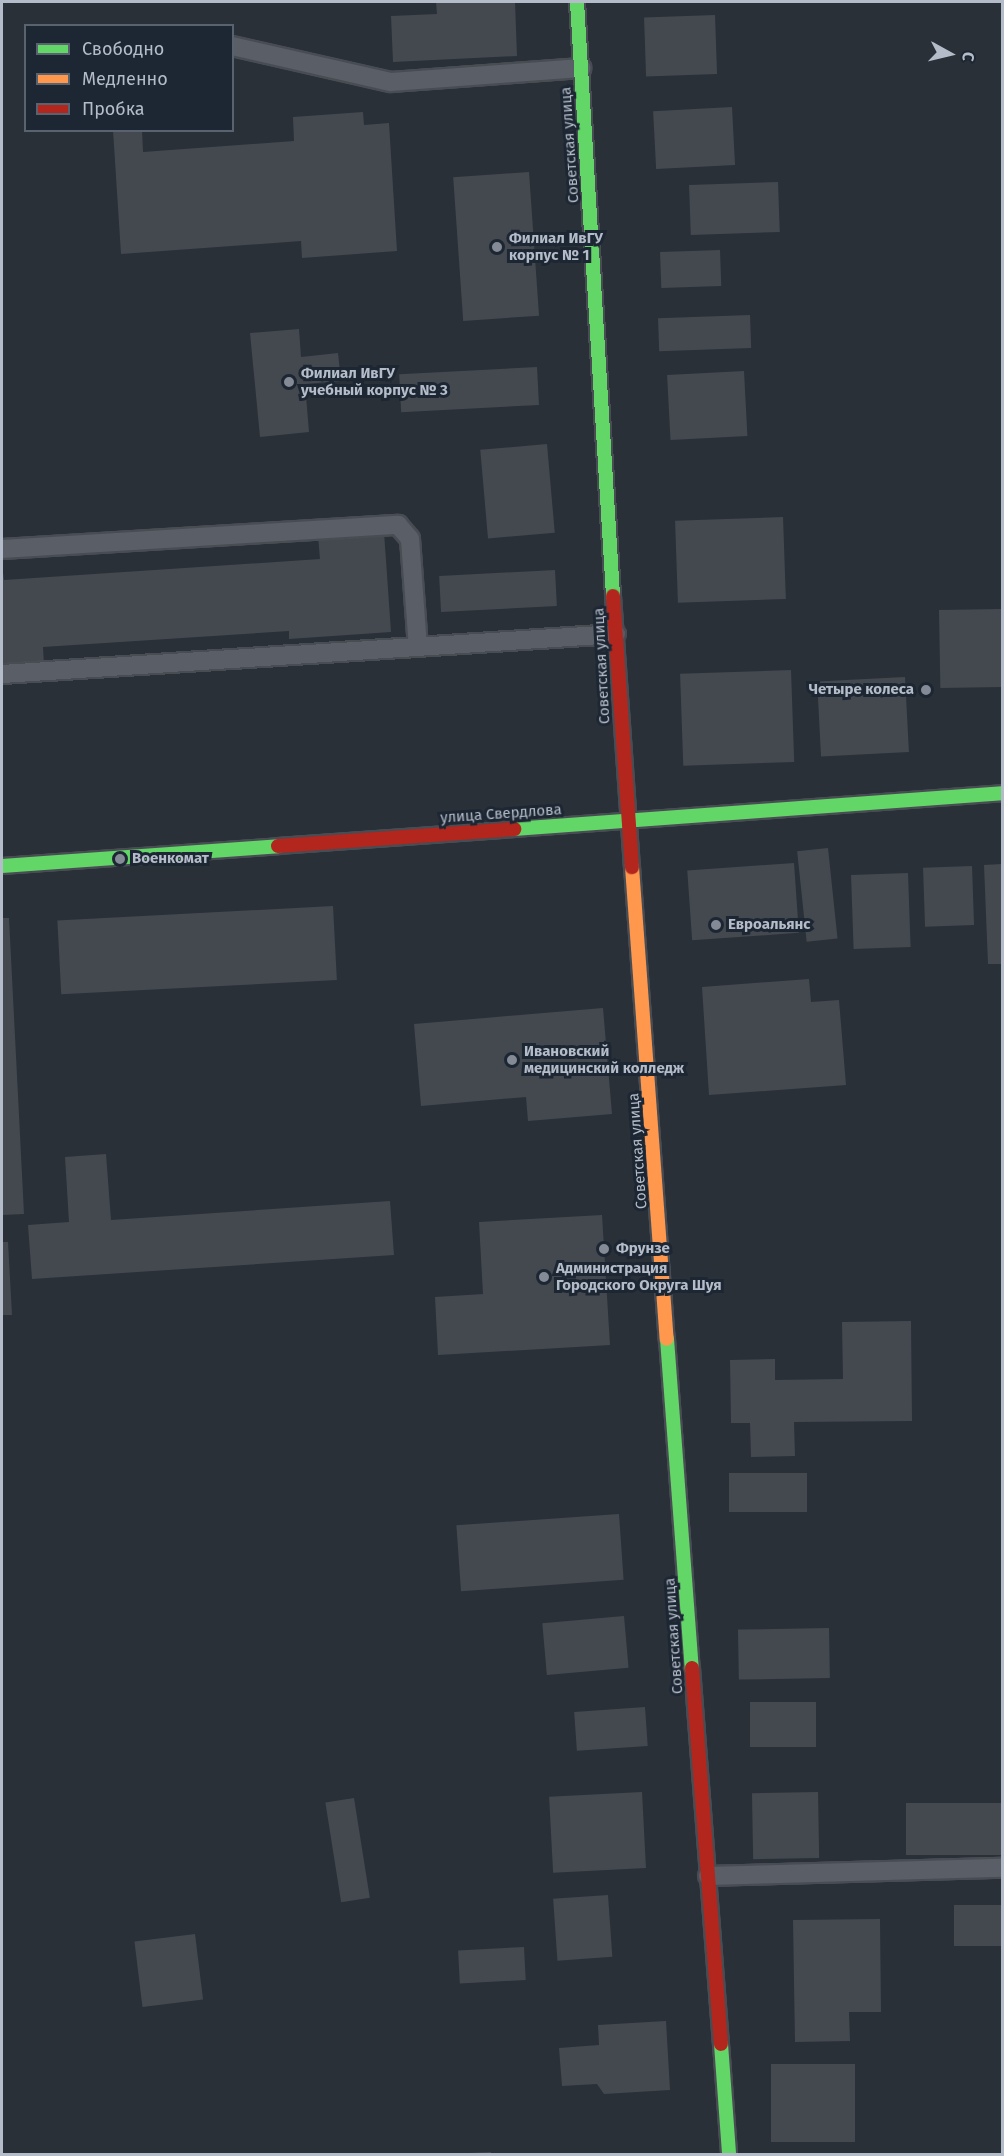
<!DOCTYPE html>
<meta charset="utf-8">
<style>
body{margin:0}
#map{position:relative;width:1004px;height:2156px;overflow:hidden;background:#2a3038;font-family:"Fira Sans",sans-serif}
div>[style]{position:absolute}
.building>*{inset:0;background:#444950;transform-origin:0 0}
.roads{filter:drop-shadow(2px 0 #484c53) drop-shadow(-2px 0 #484c53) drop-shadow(0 2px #484c53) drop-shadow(0 -2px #484c53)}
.lane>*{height:18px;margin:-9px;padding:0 9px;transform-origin:9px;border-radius:9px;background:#5a5e66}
.fast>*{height:14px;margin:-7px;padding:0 7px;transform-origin:7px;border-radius:7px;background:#63d668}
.slow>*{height:14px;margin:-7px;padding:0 7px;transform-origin:7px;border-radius:7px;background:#ff974d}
.jam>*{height:14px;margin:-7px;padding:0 7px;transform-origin:7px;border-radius:7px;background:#b3261e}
.dots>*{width:16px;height:16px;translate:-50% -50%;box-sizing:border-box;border:3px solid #1d2633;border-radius:50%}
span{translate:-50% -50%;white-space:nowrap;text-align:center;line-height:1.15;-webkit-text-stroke:6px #1d2633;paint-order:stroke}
.street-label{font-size:15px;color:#b4bcc9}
.poi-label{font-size:15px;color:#b4bcc9;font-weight:700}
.left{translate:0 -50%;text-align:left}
.right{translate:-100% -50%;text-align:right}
.frame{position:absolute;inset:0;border:3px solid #b4bcc9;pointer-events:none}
.legend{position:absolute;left:24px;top:24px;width:210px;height:108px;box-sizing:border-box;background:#1d2633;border:2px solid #59626f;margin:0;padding:8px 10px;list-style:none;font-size:18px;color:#b4bcc9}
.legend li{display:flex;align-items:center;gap:12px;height:30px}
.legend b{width:30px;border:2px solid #59626f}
.north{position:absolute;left:920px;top:24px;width:60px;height:60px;-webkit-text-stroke:4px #1d2633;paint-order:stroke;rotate:98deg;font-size:16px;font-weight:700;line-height:24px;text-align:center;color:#b4bcc9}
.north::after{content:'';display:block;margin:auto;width:21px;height:27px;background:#b4bcc9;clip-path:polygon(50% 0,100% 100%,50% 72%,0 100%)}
</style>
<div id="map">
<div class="building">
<div style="clip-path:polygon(436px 2px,515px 2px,517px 56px,393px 62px,391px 16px,437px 14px)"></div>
<div style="left:715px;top:15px;width:59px;height:71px;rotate:88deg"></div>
<div style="left:732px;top:107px;width:58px;height:79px;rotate:87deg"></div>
<div style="clip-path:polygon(363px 112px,364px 125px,389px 123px,397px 251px,302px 258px,301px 241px,121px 254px,113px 130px,142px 130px,143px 152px,294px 141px,293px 117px)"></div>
<div style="left:529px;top:172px;width:144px;height:76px;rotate:86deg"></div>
<div style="left:778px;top:182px;width:50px;height:89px;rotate:88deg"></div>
<div style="left:720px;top:250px;width:36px;height:60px;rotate:88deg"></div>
<div style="left:750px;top:315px;width:33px;height:92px;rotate:88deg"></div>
<div style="clip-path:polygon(299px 329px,301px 357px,338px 353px,341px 381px,305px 384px,309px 432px,260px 437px,250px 333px)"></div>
<div style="left:537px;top:367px;width:38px;height:138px;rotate:87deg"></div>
<div style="left:744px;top:371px;width:65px;height:77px;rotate:87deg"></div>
<div style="left:547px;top:444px;width:89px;height:67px;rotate:85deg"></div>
<div style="left:783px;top:517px;width:82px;height:108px;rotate:88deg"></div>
<div style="clip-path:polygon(384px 532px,391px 632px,289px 639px,289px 631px,43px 647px,44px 665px,2px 668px,2px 565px,4px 580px,320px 559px,318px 536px)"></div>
<div style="left:555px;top:570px;width:36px;height:116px;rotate:87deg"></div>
<div style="left:1001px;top:609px;width:78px;height:62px;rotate:89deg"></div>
<div style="left:791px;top:670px;width:92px;height:111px;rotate:88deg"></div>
<div style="left:905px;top:677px;width:75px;height:88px;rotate:87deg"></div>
<div style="left:828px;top:848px;width:91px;height:31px;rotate:84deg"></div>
<div style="left:794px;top:863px;width:70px;height:107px;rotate:86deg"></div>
<div style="clip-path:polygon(1002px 864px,1002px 964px,988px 964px,984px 865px)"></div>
<div style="left:972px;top:866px;width:59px;height:49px;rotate:88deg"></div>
<div style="left:908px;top:873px;width:74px;height:57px;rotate:88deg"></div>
<div style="left:333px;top:906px;width:74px;height:276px;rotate:87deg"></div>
<div style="clip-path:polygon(2px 918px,9px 918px,24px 1214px,2px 1215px)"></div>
<div style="clip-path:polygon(809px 979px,811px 1002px,839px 1000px,846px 1085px,709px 1095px,702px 987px)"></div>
<div style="clip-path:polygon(603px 1008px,612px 1114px,528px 1121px,526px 1097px,421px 1106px,414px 1024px)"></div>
<div style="clip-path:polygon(106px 1154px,111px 1220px,390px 1201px,394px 1255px,32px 1279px,28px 1225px,69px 1222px,65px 1157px)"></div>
<div style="clip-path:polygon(602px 1215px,610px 1345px,438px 1355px,435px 1297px,483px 1294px,479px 1222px)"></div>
<div style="clip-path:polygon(2px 1242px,8px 1242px,12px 1315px,2px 1315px)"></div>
<div style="clip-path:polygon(911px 1321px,912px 1421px,794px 1422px,795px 1456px,751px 1457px,750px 1423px,731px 1423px,730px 1360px,775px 1359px,775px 1380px,843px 1379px,842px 1322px)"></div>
<div style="left:807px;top:1473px;width:39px;height:78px;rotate:90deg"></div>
<div style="left:619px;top:1514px;width:66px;height:163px;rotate:86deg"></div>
<div style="left:624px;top:1616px;width:52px;height:82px;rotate:85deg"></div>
<div style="left:829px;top:1628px;width:50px;height:91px;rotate:89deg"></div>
<div style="left:816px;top:1702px;width:45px;height:66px;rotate:90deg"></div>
<div style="left:645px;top:1707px;width:39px;height:71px;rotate:86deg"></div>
<div style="left:642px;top:1792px;width:76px;height:93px;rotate:87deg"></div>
<div style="left:818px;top:1792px;width:66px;height:66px;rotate:89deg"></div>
<div style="left:354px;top:1798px;width:101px;height:29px;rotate:81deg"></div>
<div style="left:1002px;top:1803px;width:52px;height:96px;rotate:90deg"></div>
<div style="left:608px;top:1895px;width:62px;height:55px;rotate:86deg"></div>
<div style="left:1002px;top:1905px;width:41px;height:48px;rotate:90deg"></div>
<div style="clip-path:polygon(880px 1919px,881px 2012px,849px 2012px,850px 2041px,795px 2042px,793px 1920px)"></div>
<div style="left:195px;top:1934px;width:66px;height:61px;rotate:83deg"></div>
<div style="left:524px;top:1947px;width:33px;height:66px;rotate:87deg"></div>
<div style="clip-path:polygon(666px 2021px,670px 2090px,604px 2094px,597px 2084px,562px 2086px,559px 2048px,599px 2045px,598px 2025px)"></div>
<div style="left:855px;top:2064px;width:78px;height:84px;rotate:90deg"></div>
<div style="clip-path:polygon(491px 2152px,491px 2154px,468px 2154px,468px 2153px)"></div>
</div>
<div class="roads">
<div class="lane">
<div style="left:232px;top:46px;width:163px;rotate:12.8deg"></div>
<div style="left:391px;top:82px;width:191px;rotate:-4.2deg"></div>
<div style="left:2px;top:549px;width:397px;rotate:-3.5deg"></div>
<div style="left:398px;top:525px;width:18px;rotate:49deg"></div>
<div style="left:410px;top:539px;width:108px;rotate:85.8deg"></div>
<div style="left:2px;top:674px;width:615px;rotate:-3.73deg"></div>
<div style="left:708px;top:1876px;width:294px;rotate:-1.6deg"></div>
</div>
<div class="fast">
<div style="left:577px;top:2px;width:595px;rotate:86.53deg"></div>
<div style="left:514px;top:829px;width:489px;rotate:-4.2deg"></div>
<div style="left:2px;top:866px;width:277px;rotate:-4.1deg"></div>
<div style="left:667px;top:1339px;width:330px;rotate:85.7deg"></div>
<div style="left:721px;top:2044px;width:110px;rotate:85.8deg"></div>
</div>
<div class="slow">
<div style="left:632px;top:867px;width:473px;rotate:85.8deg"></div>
</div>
<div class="jam">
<div style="left:613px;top:596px;width:272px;rotate:86deg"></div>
<div style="left:278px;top:846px;width:237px;rotate:-4.1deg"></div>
<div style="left:692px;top:1668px;width:377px;rotate:85.6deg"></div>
</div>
</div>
<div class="dots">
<div style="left:497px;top:247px;background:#848b96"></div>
<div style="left:289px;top:382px;background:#848b96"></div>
<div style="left:926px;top:690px;background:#848b96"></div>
<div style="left:120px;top:859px;background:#848b96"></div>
<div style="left:716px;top:925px;background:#848b96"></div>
<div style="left:512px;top:1060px;background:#848b96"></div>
<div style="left:604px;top:1249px;background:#848b96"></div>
<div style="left:544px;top:1277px;background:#848b96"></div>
</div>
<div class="street-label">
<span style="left:570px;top:145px;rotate:-94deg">Советская улица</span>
<span style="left:602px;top:666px;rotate:-93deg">Советская улица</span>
<span style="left:501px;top:814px;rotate:-4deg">улица Свердлова</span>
<span style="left:638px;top:1151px;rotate:-94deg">Советская улица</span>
<span style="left:674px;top:1636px;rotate:-94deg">Советская улица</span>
</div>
<div class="poi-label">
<span class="left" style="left:509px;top:247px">Филиал ИвГУ<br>корпус № 1</span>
<span class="left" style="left:301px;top:382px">Филиал ИвГУ<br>учебный корпус № 3</span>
<span class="right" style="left:914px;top:690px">Четыре колеса</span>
<span class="left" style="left:132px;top:859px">Военкомат</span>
<span class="left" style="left:728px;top:925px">Евроальянс</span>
<span class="left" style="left:524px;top:1060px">Ивановский<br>медицинский колледж</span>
<span class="left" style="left:616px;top:1249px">Фрунзе</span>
<span class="left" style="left:556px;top:1277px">Администрация<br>Городского Округа Шуя</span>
</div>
<div class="frame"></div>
<ul class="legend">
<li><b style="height:8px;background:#63d668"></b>Свободно</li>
<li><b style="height:8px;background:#ff974d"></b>Медленно</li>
<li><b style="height:8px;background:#b3261e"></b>Пробка</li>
</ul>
<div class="north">С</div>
</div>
